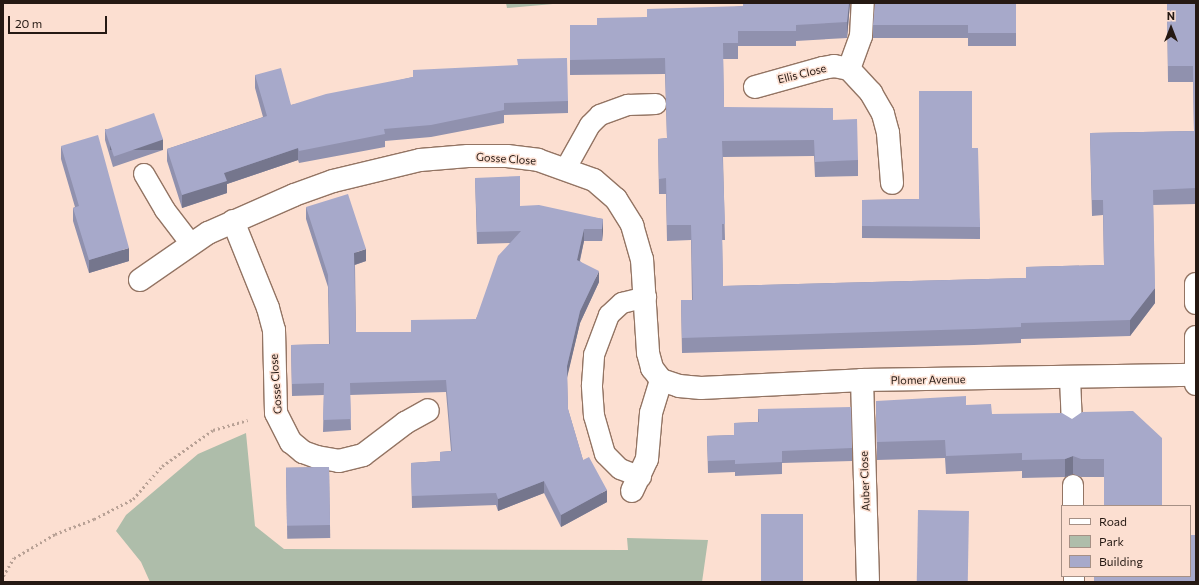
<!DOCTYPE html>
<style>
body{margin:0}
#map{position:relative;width:1199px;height:585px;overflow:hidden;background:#fcdfd1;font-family:Commissioner,sans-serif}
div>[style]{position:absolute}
.green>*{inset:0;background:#aebdaa}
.path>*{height:2.5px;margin-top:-1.25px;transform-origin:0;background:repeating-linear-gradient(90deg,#b8a195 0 2px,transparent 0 5px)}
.roads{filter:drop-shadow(1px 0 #937463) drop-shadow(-1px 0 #937463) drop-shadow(0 1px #937463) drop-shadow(0 -1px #937463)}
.service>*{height:20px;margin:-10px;padding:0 10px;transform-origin:10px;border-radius:10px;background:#fff}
.minor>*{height:22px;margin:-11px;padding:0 11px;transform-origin:11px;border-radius:11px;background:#fff}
.wall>*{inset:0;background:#9091ae;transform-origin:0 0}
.shaded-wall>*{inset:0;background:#75768d;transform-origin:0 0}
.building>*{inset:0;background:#a7a9ca;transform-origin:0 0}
span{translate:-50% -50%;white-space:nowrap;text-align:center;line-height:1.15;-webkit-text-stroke:3px #fcdfd1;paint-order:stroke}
.street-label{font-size:11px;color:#251913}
.frame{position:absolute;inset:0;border:4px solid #251913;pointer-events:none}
.legend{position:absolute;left:1061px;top:505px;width:130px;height:72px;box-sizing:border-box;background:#fcdfd1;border:1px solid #a69085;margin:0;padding:5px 7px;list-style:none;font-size:12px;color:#251913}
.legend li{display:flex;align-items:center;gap:8px;height:20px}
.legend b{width:20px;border:1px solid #a69085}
.north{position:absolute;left:1151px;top:8px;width:40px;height:40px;-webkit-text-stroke:3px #fcdfd1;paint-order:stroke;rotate:0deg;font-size:11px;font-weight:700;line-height:16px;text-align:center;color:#251913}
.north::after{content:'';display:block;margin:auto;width:14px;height:18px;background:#251913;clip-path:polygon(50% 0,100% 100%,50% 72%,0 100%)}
.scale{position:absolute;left:8px;top:16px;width:99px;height:18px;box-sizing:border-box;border:2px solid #251913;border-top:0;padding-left:5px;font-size:12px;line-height:14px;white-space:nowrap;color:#251913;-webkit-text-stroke:3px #fcdfd1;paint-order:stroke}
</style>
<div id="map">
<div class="green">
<div style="clip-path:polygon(506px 3px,564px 3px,507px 8px)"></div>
<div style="clip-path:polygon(246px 433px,255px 526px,284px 549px,628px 550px,627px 538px,708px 540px,702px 582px,150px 582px,141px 562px,116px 531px,126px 515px,198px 454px)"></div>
</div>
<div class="path">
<div style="left:3px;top:576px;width:21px;rotate:-59deg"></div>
<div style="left:14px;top:558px;width:48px;rotate:-30.3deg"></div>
<div style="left:55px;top:534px;width:42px;rotate:-21deg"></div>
<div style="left:94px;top:519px;width:44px;rotate:-27.1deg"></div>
<div style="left:133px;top:499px;width:44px;rotate:-48.7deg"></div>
<div style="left:162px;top:466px;width:62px;rotate:-35.2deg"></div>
<div style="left:213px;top:430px;width:36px;rotate:-16deg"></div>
</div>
<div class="roads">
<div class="service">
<div style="left:566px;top:168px;width:49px;rotate:-60.8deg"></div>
<div style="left:590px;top:125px;width:14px;rotate:-45deg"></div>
<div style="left:600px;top:115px;width:30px;rotate:-20deg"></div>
<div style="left:628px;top:105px;width:28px;rotate:-2deg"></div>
<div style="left:144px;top:174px;width:42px;rotate:59.7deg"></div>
<div style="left:165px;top:210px;width:43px;rotate:52.6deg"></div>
<div style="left:1070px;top:378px;width:47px;rotate:87.6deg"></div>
<div style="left:641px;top:477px;width:22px;rotate:-159deg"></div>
<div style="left:620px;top:469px;width:21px;rotate:-135deg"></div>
<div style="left:605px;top:454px;width:40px;rotate:-106deg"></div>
<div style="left:594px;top:416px;width:31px;rotate:-94deg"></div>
<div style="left:592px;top:385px;width:30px;rotate:-86deg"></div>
<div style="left:594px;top:355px;width:43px;rotate:-69.4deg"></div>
<div style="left:609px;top:315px;width:18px;rotate:-43deg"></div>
<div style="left:622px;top:303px;width:25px;rotate:-14deg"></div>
<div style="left:1073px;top:485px;width:21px;rotate:90deg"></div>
<div style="left:1074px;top:576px;width:6px;rotate:90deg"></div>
</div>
<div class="minor">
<div style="left:849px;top:69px;width:35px;rotate:-70deg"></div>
<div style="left:861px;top:36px;width:33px;rotate:-87deg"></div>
<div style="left:755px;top:87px;width:71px;rotate:-15.6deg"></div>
<div style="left:823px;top:68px;width:11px;rotate:-10deg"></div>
<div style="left:834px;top:66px;width:15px;rotate:11deg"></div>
<div style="left:849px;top:69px;width:33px;rotate:47deg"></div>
<div style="left:871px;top:93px;width:24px;rotate:60deg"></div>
<div style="left:883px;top:114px;width:20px;rotate:75deg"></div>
<div style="left:888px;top:133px;width:50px;rotate:85.4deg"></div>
<div style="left:233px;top:221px;width:94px;rotate:68.1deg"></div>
<div style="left:268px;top:308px;width:23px;rotate:75deg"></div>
<div style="left:274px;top:330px;width:83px;rotate:88.6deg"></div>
<div style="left:276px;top:413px;width:33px;rotate:63deg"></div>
<div style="left:291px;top:442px;width:16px;rotate:40deg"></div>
<div style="left:303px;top:452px;width:15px;rotate:20deg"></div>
<div style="left:317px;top:457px;width:22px;rotate:10deg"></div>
<div style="left:339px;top:461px;width:25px;rotate:-14deg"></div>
<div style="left:363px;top:455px;width:53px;rotate:-37.3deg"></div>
<div style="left:405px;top:423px;width:26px;rotate:-29deg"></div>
<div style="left:140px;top:280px;width:83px;rotate:-34.7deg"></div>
<div style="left:208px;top:233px;width:94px;rotate:-23.8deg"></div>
<div style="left:294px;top:195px;width:41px;rotate:-19.7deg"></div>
<div style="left:333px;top:181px;width:89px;rotate:-13.6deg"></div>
<div style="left:420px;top:160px;width:48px;rotate:-4.8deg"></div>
<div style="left:468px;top:156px;width:39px"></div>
<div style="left:507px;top:156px;width:31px;rotate:7deg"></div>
<div style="left:538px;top:160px;width:59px;rotate:19.7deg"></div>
<div style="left:594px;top:180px;width:29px;rotate:41deg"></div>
<div style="left:616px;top:199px;width:31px;rotate:58deg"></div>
<div style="left:632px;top:225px;width:35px;rotate:74deg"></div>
<div style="left:642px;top:259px;width:94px;rotate:86.3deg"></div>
<div style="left:648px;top:353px;width:16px;rotate:75deg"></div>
<div style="left:652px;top:368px;width:15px;rotate:53deg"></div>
<div style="left:1196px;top:284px;width:19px;rotate:90deg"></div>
<div style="left:1196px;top:337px;width:47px;rotate:90deg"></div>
<div style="left:661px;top:380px;width:19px;rotate:18deg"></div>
<div style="left:679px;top:386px;width:22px;rotate:5deg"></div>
<div style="left:701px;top:388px;width:161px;rotate:-2.8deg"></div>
<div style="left:862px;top:380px;width:334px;rotate:-0.9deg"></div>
<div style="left:862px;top:380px;width:202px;rotate:88.3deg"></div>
<div style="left:632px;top:491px;width:35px;rotate:-65deg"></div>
<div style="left:647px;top:459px;width:46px;rotate:-85deg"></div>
<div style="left:651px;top:413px;width:34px;rotate:-73deg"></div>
</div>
</div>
<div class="wall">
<div style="clip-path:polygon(743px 3px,850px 3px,847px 38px,796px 41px,796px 46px,738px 46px,738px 59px,723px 59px,724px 107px,833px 120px,858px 160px,858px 176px,815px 177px,814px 156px,723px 157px,725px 240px,722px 240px,723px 286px,1026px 278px,1026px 267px,1104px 265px,1103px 215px,1092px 216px,1090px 133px,1194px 131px,1193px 82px,1168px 82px,1167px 3px,1196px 3px,1196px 204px,1153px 205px,1155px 303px,1130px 336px,1021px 339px,1021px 343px,974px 345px,682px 353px,681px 300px,692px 300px,691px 240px,667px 241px,666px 194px,659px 194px,658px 139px,667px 138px,665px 74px,570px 75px,570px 25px,597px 25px,647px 17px,743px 6px)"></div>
<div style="clip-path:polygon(1016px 3px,1016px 46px,968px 46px,968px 38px,873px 38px,873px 25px)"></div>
<div style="clip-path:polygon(413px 70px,568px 101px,568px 113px,504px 115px,504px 123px,431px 137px,385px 141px,385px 147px,299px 163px,298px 160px,227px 184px,227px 193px,182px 208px,167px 161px,167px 149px,263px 117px,255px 88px,255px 75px,291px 105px,413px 77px)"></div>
<div style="clip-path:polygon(105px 129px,163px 150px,113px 167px,105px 140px)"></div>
<div style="clip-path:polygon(61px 146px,129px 261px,89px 273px,73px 221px,73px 208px,75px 207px,61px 159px)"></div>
<div style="clip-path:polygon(972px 148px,980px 227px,980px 239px,862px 238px,862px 200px,919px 199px)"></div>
<div style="clip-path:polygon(475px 178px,520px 206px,603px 219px,603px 231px,602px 241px,584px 241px,580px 261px,599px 282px,580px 323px,567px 376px,568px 409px,583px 460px,607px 502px,561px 527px,544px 493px,498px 511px,496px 505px,412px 508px,411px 463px,440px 461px,440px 452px,451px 451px,446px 392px,350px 395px,351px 430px,323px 432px,324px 395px,292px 396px,291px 345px,329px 344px,328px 287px,306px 219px,306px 207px,366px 261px,355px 265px,356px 332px,411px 332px,476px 319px,510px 243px,477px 244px)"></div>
<div style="clip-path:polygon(876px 401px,966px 405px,992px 414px,1072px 419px,1133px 411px,1104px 477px,1081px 477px,1073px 474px,1065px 477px,1022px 478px,1022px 471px,946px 474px,945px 458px,877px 460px)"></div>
<div style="clip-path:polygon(758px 409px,852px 448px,852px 461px,782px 463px,782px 474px,735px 476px,735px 472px,708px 473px,707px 436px,734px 435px,734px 423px,758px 422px)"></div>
<div style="left:329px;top:467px;width:71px;height:43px;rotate:89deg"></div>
</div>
<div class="shaded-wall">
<div style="clip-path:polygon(849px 3px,850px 3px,847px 38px,847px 22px)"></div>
<div style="left:163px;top:139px;width:11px;height:53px;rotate:90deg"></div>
<div style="clip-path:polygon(298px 148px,298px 160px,227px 184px,227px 193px,182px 208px,182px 195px,224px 173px)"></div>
<div style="clip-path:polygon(603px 219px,603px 231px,602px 241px,602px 229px)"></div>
<div style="clip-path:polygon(584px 229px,584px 241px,577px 272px,577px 260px)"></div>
<div style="clip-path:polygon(129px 248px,129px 261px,89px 273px,89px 260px)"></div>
<div style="clip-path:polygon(366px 249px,366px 261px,354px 265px,354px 253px)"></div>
<div style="clip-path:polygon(599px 271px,599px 282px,580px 323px,567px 378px,567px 366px,580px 311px)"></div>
<div style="clip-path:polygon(1155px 288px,1155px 303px,1130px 336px,1130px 320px)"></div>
<div style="clip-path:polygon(1073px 456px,1073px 474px,1065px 477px,1065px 459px)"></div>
<div style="clip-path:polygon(544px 481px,544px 493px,498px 511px,498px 499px)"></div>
<div style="clip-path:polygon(607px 490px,607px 502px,561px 527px,561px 515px)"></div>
</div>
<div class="building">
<div style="clip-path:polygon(743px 3px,849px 3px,847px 22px,796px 25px,796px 31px,738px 31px,738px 43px,723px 43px,724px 107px,833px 108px,833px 120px,857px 119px,858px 160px,815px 162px,814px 140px,722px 141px,725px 224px,722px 224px,723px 286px,1026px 278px,1026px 267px,1104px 265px,1103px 200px,1092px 200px,1090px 133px,1194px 131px,1193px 66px,1168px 66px,1167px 3px,1196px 3px,1196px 188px,1153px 190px,1155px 288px,1130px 320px,1021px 323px,1021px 327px,974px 329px,682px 338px,681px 300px,693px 300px,691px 225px,667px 225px,666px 178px,659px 179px,658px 139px,667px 138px,665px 58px,570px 60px,570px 25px,597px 25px,597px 18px,647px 17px,647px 9px,743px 6px)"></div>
<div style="clip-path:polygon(875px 3px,1016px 3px,1016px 33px,968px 33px,968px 25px,873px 25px)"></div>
<div style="clip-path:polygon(567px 58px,568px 101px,504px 103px,504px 110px,431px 125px,384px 129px,385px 134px,299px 151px,298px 148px,224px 173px,227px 181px,182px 195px,167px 149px,267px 116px,255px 75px,281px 68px,291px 105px,326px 94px,413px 77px,413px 70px,518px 65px,517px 59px)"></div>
<div style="clip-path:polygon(919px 91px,972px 91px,972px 148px,978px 148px,980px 227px,862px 226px,862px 200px,919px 199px)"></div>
<div style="left:154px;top:113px;width:28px;height:52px;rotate:71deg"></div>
<div style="clip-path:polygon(98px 135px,129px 248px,89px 260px,73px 208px,79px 206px,61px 146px)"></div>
<div style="clip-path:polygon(520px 176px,520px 206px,539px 205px,603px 219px,602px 229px,584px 229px,577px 260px,599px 271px,580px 311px,567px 366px,568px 409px,583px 460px,589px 457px,607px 490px,561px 515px,544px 481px,498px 499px,496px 493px,412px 496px,411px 463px,440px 461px,440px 452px,452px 451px,446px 380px,350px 383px,351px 419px,323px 420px,324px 383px,292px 384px,291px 345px,330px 344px,328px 275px,306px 207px,348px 194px,366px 249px,354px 253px,356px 332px,411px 332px,411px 320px,476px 319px,498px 256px,521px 231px,477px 232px,475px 178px)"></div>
<div style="clip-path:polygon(966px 396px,966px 405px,991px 404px,992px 414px,1062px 413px,1072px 419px,1082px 412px,1133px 411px,1162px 438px,1162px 506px,1104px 506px,1104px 459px,1081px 459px,1073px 456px,1065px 459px,1022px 460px,1022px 453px,946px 456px,945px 440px,877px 442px,876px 401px)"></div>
<div style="clip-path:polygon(851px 407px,852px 448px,782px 451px,782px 462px,735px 464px,735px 460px,708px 461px,707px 436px,734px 435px,734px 423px,759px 422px,758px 409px)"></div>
<div style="left:329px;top:467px;width:58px;height:43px;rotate:89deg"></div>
<div style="left:969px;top:511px;width:71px;height:51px;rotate:91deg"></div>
<div style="left:761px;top:514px;width:42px;height:68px"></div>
<div style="clip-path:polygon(1190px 535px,1196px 535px,1196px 582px,1094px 582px,1094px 576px,1190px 576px)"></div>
</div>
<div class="street-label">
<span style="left:802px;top:74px;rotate:-14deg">Ellis Close</span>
<span style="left:506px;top:159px;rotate:4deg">Gosse Close</span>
<span style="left:928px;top:380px;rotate:-1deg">Plomer Avenue</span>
<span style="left:276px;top:384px;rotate:-94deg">Gosse Close</span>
<span style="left:865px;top:481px;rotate:-92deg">Auber Close</span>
</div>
<div class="frame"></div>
<ul class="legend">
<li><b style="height:5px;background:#fff"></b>Road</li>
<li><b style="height:11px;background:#aebdaa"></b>Park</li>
<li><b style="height:11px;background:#a7a9ca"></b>Building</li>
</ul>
<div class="north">N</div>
<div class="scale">20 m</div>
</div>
